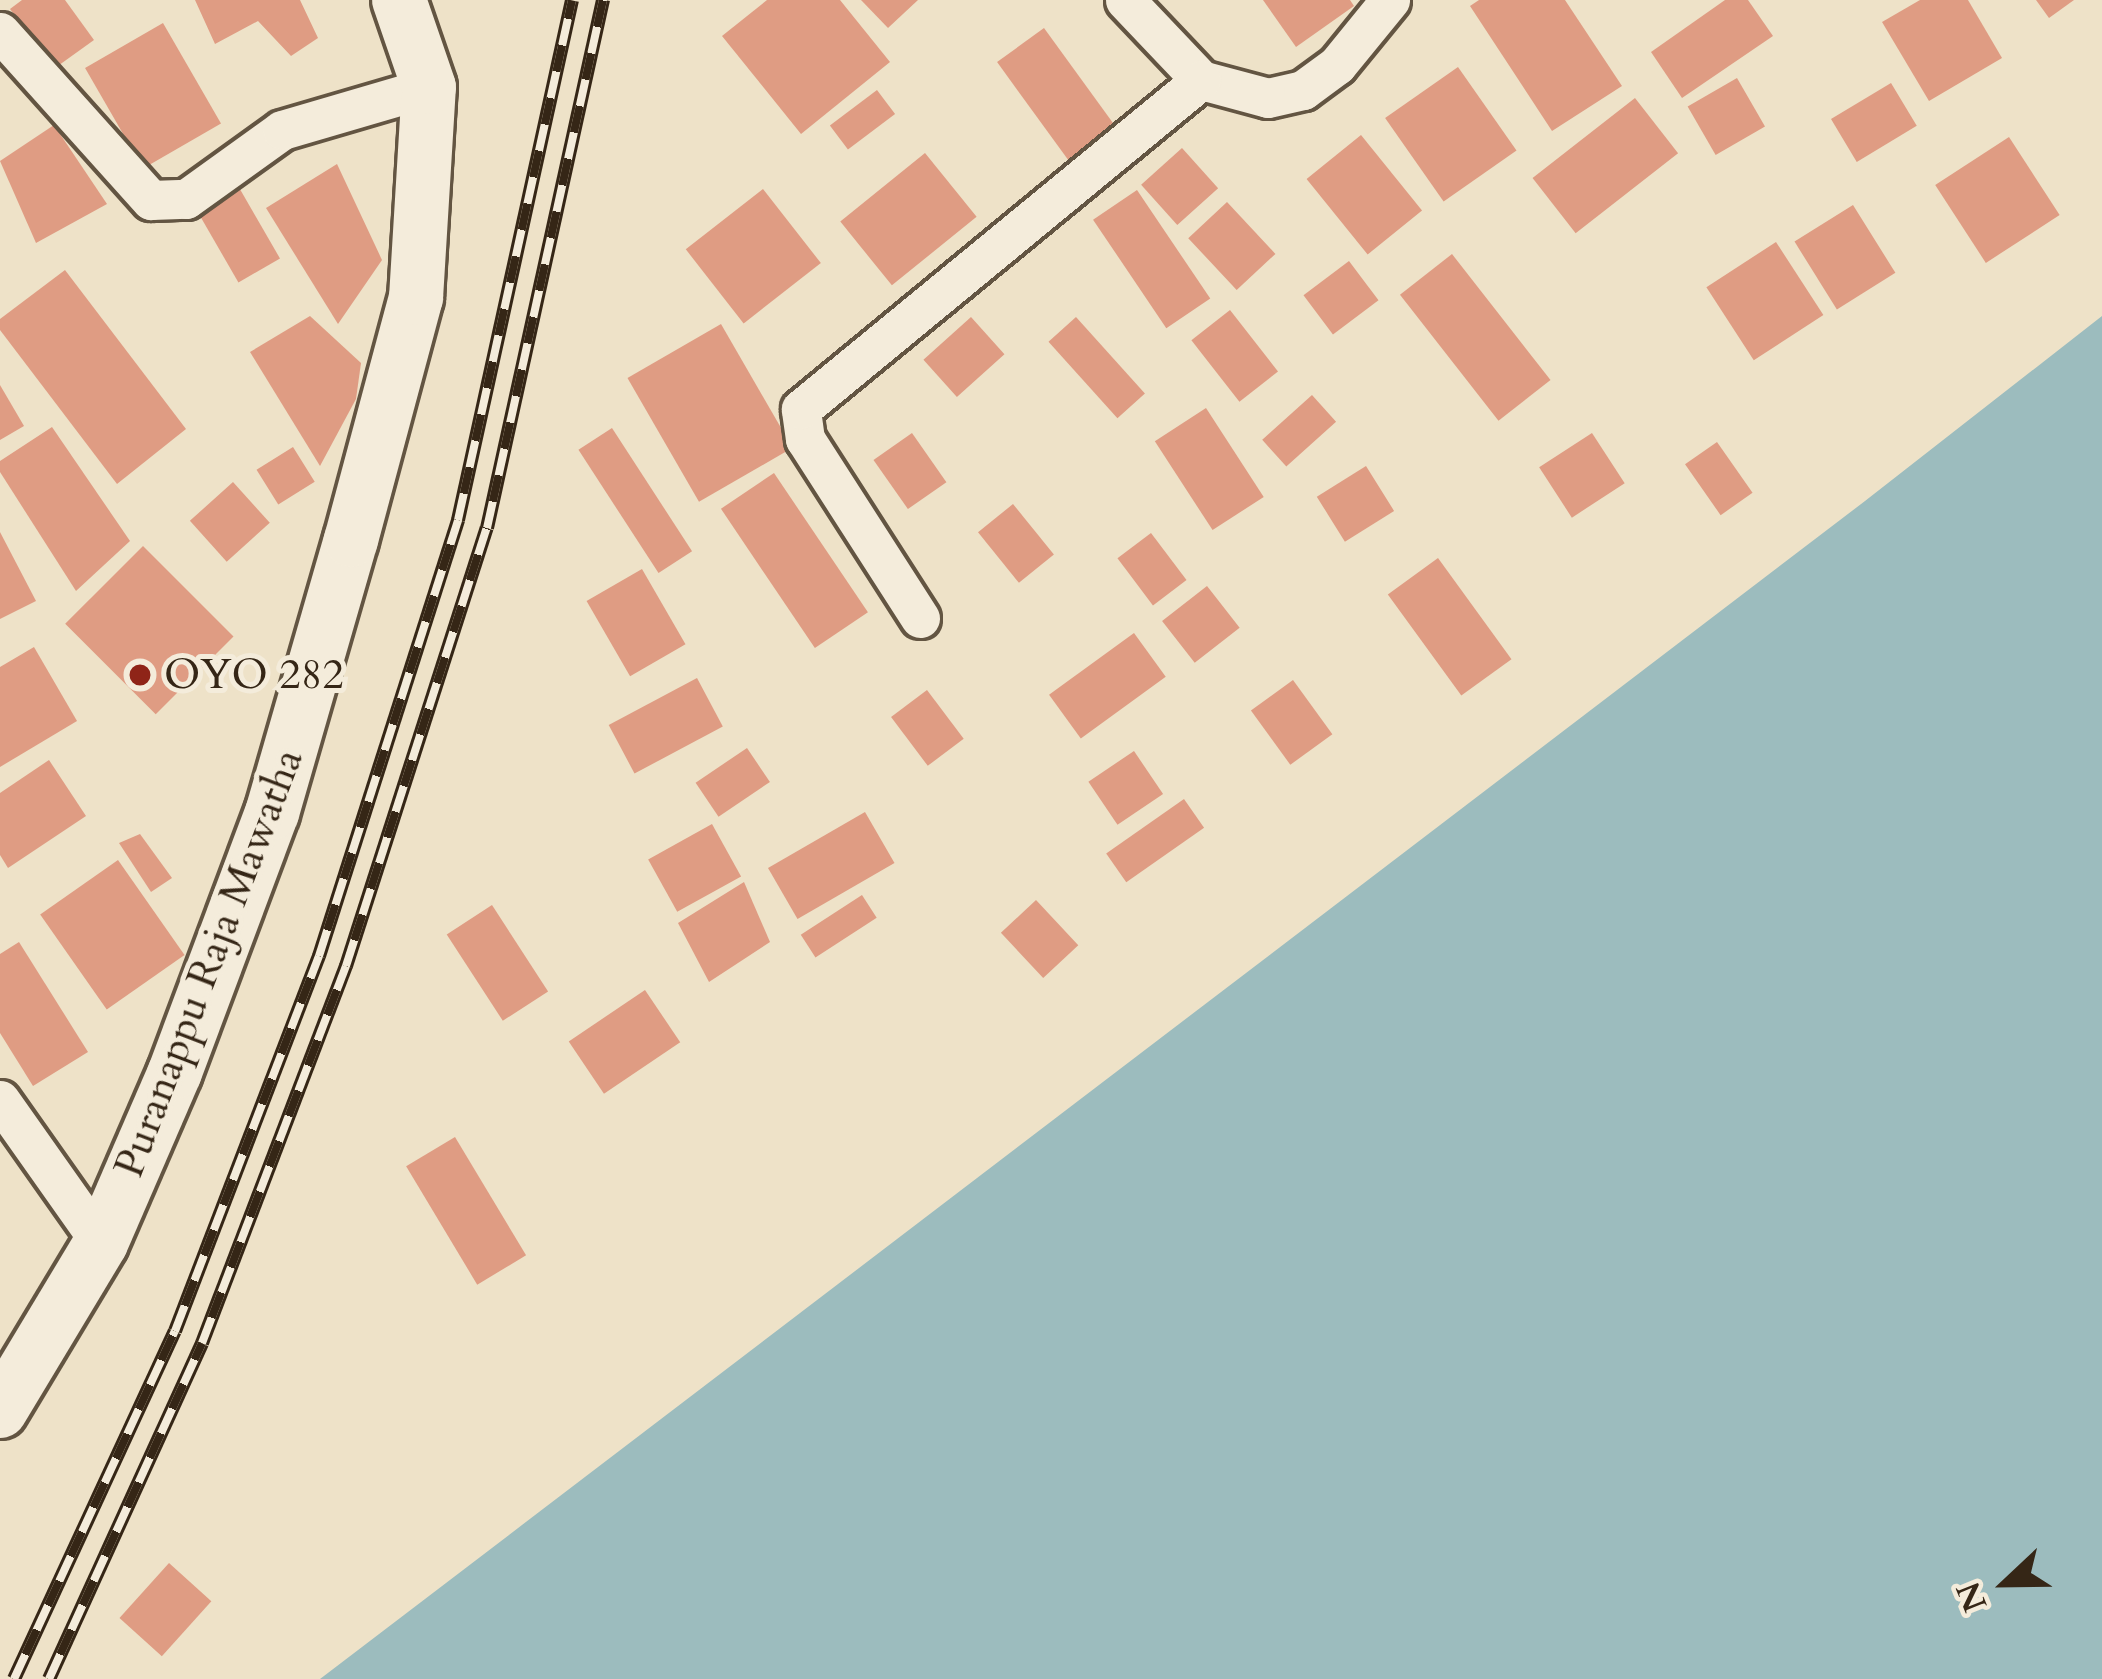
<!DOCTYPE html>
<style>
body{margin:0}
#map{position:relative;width:2102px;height:1679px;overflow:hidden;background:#eee2c8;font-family:Cardo,serif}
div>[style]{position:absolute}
.water>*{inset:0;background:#9cbcbe}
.building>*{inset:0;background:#df9c83;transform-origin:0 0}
.roads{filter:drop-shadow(3px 0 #635542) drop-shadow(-3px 0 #635542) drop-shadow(0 3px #635542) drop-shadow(0 -3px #635542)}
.street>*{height:39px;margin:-19.5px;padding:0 19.5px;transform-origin:19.5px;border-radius:19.5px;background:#f4ecdb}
.secondary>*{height:54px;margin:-27px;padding:0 27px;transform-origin:27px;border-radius:27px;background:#f4ecdb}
.rail>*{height:14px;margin-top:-7px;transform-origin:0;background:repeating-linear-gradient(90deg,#f4ecdb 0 27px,#352616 0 54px);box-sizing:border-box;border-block:3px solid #352616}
.dots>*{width:33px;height:33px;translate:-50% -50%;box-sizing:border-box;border:6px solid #f4ecdb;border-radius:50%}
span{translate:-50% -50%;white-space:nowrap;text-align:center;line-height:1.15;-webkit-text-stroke:10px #f4ecdb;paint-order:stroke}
.poi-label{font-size:42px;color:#352616}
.left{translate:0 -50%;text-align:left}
.street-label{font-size:42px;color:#352616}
.north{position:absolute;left:1946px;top:1523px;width:120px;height:120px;-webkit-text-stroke:9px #f4ecdb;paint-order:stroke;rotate:248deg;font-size:33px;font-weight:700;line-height:48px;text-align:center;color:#352616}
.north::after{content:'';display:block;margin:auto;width:42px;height:54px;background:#352616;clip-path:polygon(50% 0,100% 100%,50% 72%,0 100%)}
</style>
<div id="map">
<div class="water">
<div style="clip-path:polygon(2102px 316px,2102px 1679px,320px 1679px,1865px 501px)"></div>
</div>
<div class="building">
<div style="clip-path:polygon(22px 0,65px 0,94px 40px,55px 68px,10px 9px)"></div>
<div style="clip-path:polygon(195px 0,300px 0,318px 38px,291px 56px,258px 21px,215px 44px)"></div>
<div style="clip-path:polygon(767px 0,840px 0,890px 62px,801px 134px,722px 36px)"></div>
<div style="clip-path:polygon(861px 0,918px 0,888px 28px)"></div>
<div style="clip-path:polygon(1263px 0,1350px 0,1354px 6px,1296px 47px)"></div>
<div style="clip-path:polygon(1479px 0,1565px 0,1622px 86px,1552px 131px,1470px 6px)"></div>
<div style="clip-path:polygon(1725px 0,1748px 0,1773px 36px,1682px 98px,1651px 52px)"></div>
<div style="clip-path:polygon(1920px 0,1968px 0,2002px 58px,1929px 101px,1882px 22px)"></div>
<div style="clip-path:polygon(2036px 0,2074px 0,2049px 18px)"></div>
<div style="left:163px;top:23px;width:116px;height:90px;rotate:60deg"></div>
<div style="left:1044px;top:28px;width:122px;height:58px;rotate:54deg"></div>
<div style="left:1458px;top:67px;width:102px;height:89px;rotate:55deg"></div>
<div style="left:1737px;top:78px;width:56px;height:57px;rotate:60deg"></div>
<div style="left:1891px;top:83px;width:50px;height:70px;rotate:59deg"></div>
<div style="left:877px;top:90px;width:30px;height:59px;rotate:53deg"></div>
<div style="left:1635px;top:98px;width:70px;height:130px;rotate:52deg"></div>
<div style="clip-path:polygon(54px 125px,107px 204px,36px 243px,0 161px)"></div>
<div style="left:1361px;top:135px;width:97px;height:70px;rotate:51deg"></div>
<div style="left:2009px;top:137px;width:93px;height:88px;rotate:57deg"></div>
<div style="left:1182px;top:148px;width:54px;height:55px;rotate:48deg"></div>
<div style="left:925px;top:153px;width:82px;height:109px;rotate:51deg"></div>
<div style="clip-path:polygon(337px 164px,382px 260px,338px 324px,266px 208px)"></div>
<div style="left:237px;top:184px;width:86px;height:48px;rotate:60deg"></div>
<div style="left:763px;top:189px;width:94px;height:98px;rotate:52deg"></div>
<div style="left:1137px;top:190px;width:131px;height:53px;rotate:56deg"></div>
<div style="left:1227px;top:202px;width:71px;height:53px;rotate:47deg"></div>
<div style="left:1853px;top:205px;width:80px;height:69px;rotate:58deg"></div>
<div style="left:1776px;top:242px;width:87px;height:83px;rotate:57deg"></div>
<div style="left:1452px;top:254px;width:160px;height:66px;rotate:52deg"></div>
<div style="left:1349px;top:261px;width:49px;height:57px;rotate:53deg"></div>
<div style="clip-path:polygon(65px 270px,186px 429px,117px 484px,0 330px,0 319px)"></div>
<div style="left:1230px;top:310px;width:78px;height:49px;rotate:52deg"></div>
<div style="clip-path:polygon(310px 316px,361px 363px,356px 399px,320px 466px,250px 352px)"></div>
<div style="left:971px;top:317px;width:50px;height:64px;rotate:48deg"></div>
<div style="left:1076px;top:317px;width:103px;height:37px;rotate:48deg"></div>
<div style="left:721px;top:324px;width:143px;height:108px;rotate:60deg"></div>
<div style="clip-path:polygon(0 385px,24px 426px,0 440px)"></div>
<div style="left:1312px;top:395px;width:36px;height:67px;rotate:48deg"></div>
<div style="left:1206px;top:408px;width:106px;height:61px;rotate:57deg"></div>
<div style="clip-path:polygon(52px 427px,130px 541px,76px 591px,0 472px,0 461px)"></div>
<div style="left:612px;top:428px;width:147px;height:40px;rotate:57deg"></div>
<div style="left:912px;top:433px;width:60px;height:47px;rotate:55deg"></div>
<div style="left:1592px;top:433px;width:60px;height:63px;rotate:57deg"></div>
<div style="left:1717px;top:442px;width:62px;height:39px;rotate:55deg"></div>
<div style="left:293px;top:447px;width:41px;height:43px;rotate:58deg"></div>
<div style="left:1366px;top:466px;width:53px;height:58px;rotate:58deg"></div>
<div style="left:774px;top:473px;width:168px;height:64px;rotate:56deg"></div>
<div style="left:233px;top:482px;width:55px;height:58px;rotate:48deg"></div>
<div style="left:1013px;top:504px;width:65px;height:45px;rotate:51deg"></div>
<div style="clip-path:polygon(0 532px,36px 601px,0 619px)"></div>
<div style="left:1151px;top:533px;width:59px;height:42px;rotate:53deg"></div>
<div style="left:143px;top:546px;width:128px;height:110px;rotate:45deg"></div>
<div style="left:1438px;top:558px;width:125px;height:62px;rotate:54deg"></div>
<div style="left:642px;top:569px;width:87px;height:64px;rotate:60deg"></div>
<div style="left:1207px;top:586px;width:53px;height:57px;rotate:52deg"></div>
<div style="left:1134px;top:633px;width:54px;height:105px;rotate:54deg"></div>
<div style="clip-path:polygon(34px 647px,77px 721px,0 767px,0 667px)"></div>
<div style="left:697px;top:678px;width:55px;height:100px;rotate:62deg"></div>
<div style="left:1293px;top:680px;width:67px;height:52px;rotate:54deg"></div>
<div style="left:927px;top:690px;width:61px;height:45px;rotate:53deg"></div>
<div style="left:747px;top:748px;width:41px;height:62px;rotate:56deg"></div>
<div style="left:1134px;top:751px;width:52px;height:55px;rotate:56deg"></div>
<div style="clip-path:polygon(49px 760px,86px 816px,8px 868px,0 855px,0 793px)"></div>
<div style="left:1184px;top:799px;width:35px;height:95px;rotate:55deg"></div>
<div style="left:865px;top:812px;width:59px;height:112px;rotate:60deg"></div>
<div style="left:712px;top:824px;width:60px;height:73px;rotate:61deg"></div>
<div style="clip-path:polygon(140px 834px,172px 878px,151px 892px,119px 843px)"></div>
<div style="left:118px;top:860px;width:116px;height:95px;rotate:55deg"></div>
<div style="clip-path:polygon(744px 882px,770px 942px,709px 982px,678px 923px)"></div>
<div style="left:862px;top:895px;width:27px;height:73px;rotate:57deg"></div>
<div style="left:1036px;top:900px;width:62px;height:48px;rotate:47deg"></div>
<div style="left:492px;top:905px;width:103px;height:54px;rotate:57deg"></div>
<div style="clip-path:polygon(19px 942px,88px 1052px,33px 1086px,0 1033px,0 954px)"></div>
<div style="left:645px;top:990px;width:63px;height:92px;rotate:56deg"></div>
<div style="left:455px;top:1137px;width:138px;height:57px;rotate:59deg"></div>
<div style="left:169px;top:1563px;width:57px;height:74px;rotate:42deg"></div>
</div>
<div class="roads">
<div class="street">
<div style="left:1125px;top:0;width:110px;rotate:46.5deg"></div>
<div style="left:1201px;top:80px;width:69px;rotate:15deg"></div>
<div style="left:1268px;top:98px;width:36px;rotate:-13deg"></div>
<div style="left:1303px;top:90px;width:42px;rotate:-36.3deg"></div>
<div style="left:1337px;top:65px;width:84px;rotate:-50.8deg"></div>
<div style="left:0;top:32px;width:226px;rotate:48.1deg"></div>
<div style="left:151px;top:200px;width:35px;rotate:-2deg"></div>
<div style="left:186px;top:199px;width:118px;rotate:-35.7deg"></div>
<div style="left:282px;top:130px;width:153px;rotate:-16.3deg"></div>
<div style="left:920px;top:618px;width:213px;rotate:-122.7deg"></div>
<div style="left:805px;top:439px;width:30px;rotate:-98deg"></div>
<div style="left:801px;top:409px;width:518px;rotate:-39.44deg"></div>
<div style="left:0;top:1100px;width:175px;rotate:54.8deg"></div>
</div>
<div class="secondary">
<div style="left:0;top:1411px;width:196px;rotate:-59deg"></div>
<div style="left:101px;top:1243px;width:186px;rotate:-66.6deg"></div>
<div style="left:175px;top:1072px;width:277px;rotate:-69.5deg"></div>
<div style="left:272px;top:813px;width:284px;rotate:-73.9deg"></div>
<div style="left:351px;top:540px;width:251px;rotate:-75deg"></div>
<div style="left:416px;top:298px;width:211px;rotate:-86.5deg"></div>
<div style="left:429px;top:87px;width:92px;rotate:-109deg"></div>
</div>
</div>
<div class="rail">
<div style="left:14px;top:1679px;width:383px;rotate:-65.2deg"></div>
<div style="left:175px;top:1331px;width:402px;rotate:-69deg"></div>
<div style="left:319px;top:956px;width:458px;rotate:-72.3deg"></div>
<div style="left:458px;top:520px;width:532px;rotate:-77.63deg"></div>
<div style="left:49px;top:1679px;width:369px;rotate:-65.5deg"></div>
<div style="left:202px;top:1343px;width:404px;rotate:-69.1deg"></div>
<div style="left:346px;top:966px;width:460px;rotate:-72.2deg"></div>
<div style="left:487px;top:528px;width:541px;rotate:-77.61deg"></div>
</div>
<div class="dots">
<div style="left:140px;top:675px;background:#8f2418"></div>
</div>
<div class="poi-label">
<span class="left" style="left:164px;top:675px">OYO 282</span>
</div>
<div class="street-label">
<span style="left:209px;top:963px;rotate:-69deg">Puranappu Raja Mawatha</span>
</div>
<div class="north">N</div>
</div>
